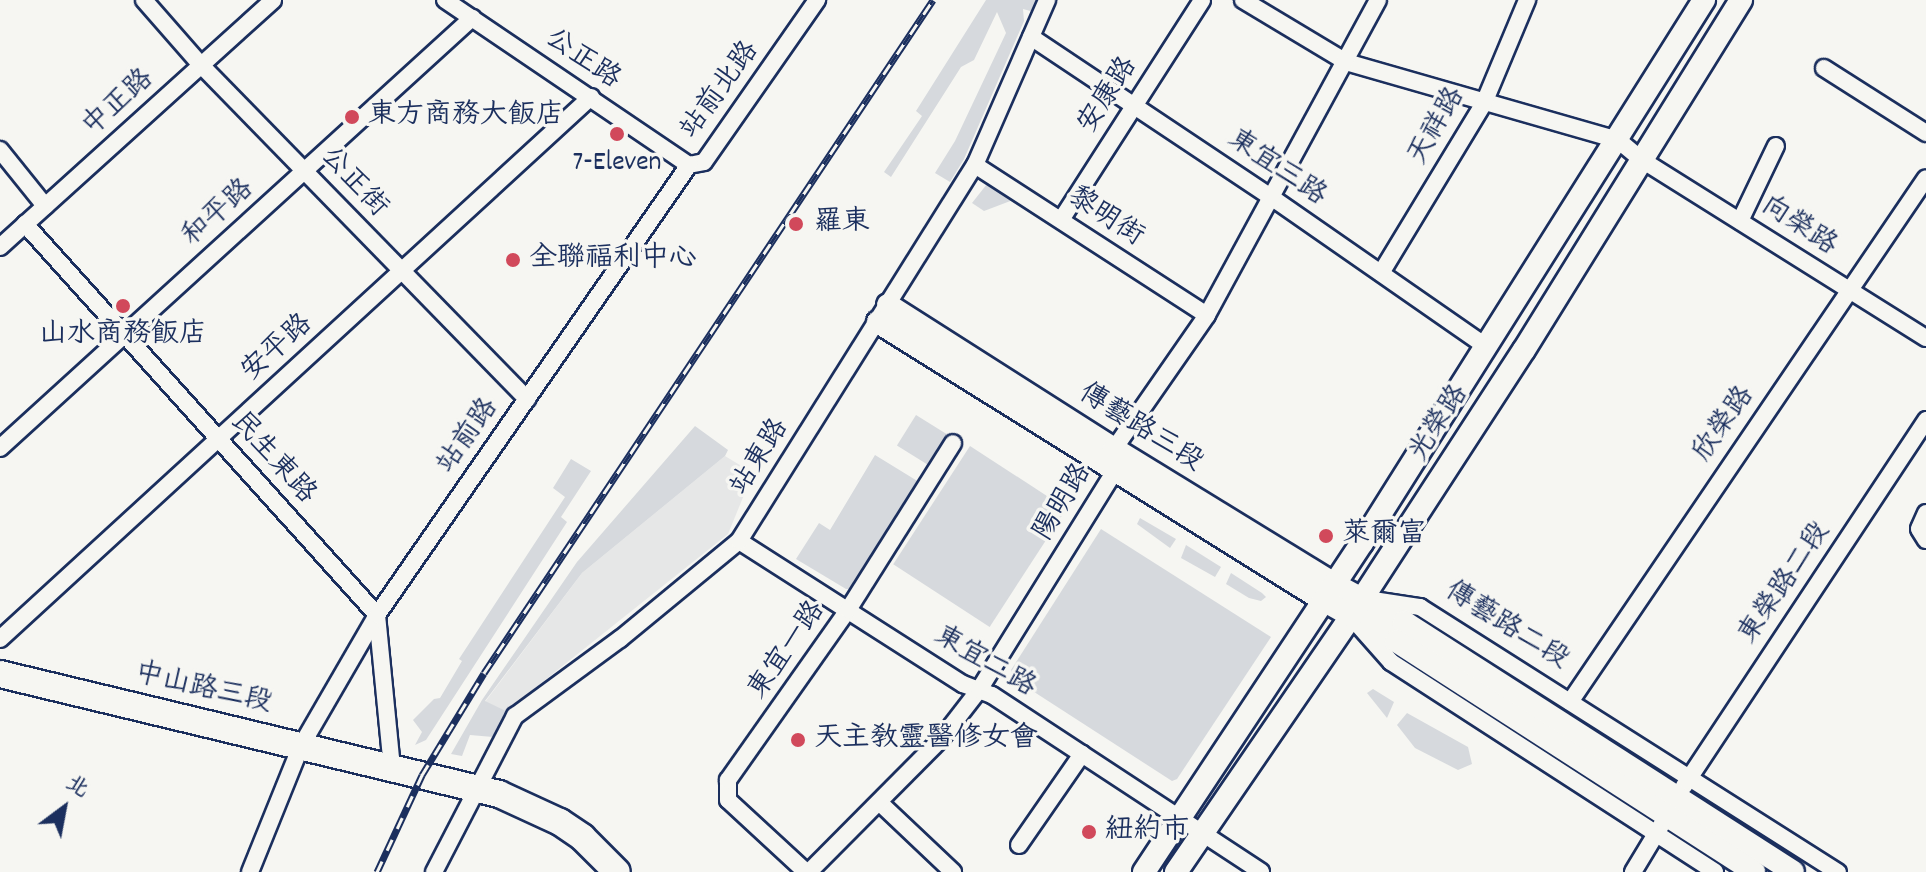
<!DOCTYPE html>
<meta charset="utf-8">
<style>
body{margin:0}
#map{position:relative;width:1926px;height:872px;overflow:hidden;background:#f6f6f2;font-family:Dekko,"LXGW WenKai TC",sans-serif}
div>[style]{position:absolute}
.built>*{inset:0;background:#e6e7e7}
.green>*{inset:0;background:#d6d9dd;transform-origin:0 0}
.roads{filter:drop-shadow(2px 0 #1b2f5e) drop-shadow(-2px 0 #1b2f5e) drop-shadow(0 2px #1b2f5e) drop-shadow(0 -2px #1b2f5e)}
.street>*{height:16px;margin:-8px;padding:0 8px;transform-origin:8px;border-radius:8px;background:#f6f6f2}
.secondary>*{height:22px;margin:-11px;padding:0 11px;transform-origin:11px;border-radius:11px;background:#f6f6f2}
.primary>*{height:26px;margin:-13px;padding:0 13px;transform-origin:13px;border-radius:13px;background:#f6f6f2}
.rail>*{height:7px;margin-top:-3.5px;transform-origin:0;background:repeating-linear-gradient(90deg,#f6f6f2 0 12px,#1b2f5e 0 24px);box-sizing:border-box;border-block:2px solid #1b2f5e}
.dots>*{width:22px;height:22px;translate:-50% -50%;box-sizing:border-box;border:4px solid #f6f6f2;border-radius:50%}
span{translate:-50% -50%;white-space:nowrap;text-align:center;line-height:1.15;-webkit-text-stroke:7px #f6f6f2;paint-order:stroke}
.street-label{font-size:28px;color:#1b2f5e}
.poi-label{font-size:28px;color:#1b2f5e}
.left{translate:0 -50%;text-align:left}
.north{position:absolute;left:24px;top:768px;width:80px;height:80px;-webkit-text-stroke:6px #f6f6f2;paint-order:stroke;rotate:32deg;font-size:22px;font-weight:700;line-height:32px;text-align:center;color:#1b2f5e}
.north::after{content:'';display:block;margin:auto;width:28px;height:36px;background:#1b2f5e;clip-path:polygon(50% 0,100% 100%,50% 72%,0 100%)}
</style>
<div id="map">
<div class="built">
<div style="clip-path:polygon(725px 456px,753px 473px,728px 534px,506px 711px,485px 702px,582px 573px)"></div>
</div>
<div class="green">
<div style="clip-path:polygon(986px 0,1039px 0,1034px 12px,1023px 9px,1024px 21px,964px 159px,950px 182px,935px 173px,955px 141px,1006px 33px,997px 12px,974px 60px,961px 67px,891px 177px,884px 172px,922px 116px,916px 111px)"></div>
<div style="clip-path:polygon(987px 184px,991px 185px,1013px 200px,984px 211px,972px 203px)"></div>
<div style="left:916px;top:415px;width:36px;height:36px;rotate:32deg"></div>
<div style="clip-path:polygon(695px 426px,728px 450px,725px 456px,582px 573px,485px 701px,506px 711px,493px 737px,470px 735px,462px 756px,451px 754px,482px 700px,577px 562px)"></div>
<div style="left:970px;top:446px;width:115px;height:141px;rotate:33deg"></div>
<div style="clip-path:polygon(875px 455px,919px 482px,852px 589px,846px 589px,796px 559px,819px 523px,830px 530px)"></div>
<div style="clip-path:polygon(571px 459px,591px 471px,561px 517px,567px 522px,426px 740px,415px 745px,422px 732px,413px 720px,434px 699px,440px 698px,462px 661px,459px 659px,565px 497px,553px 488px)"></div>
<div style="clip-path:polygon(1140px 518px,1176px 539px,1170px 548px,1137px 524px)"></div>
<div style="clip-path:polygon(1101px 529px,1271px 637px,1177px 779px,1172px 781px,1011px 677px,1011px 670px)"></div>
<div style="clip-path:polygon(1186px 545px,1221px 567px,1215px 577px,1181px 558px)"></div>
<div style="clip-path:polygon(1231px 573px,1262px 593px,1266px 597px,1261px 601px,1249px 598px,1226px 584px)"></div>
<div style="clip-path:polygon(1373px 689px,1394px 702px,1387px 718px,1367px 693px)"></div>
<div style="clip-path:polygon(1407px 713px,1468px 747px,1472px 764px,1458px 770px,1415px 748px,1397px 725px)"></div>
</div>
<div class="roads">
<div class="street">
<div style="left:144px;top:0;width:86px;rotate:48.8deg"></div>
<div style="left:201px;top:65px;width:467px;rotate:45.7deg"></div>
<div style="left:445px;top:0;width:295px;rotate:34.1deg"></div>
<div style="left:1243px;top:0;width:120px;rotate:31deg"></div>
<div style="left:1346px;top:62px;width:283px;rotate:16deg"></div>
<div style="left:1618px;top:140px;width:31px;rotate:40deg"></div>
<div style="left:1642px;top:160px;width:335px;rotate:32.1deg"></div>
<div style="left:1031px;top:37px;width:288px;rotate:33.7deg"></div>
<div style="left:1271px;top:197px;width:264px;rotate:34.8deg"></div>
<div style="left:1824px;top:68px;width:121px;rotate:32.5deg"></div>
<div style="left:0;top:150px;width:72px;rotate:51.2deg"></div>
<div style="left:689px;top:165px;width:15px;rotate:-11deg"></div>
<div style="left:704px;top:162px;width:198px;rotate:-55.1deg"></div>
<div style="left:975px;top:165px;width:276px;rotate:32.9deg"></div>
<div style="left:1061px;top:220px;width:261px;rotate:-57.3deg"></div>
<div style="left:1740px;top:221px;width:83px;rotate:-64.4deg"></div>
<div style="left:25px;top:224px;width:526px;rotate:48deg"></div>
<div style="left:377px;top:615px;width:154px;rotate:84.4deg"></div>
<div style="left:0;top:247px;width:368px;rotate:-42.1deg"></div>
<div style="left:1381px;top:273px;width:199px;rotate:-58.8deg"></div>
<div style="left:1484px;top:103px;width:112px;rotate:-67.3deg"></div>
<div style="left:0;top:448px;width:639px;rotate:-42.33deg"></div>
<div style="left:1926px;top:513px;width:17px;rotate:114deg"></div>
<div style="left:1919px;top:529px;width:13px;rotate:58deg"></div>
<div style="left:739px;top:541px;width:266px;rotate:32.6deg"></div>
<div style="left:963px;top:684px;width:31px;rotate:21deg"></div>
<div style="left:992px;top:695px;width:322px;rotate:33.3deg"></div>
<div style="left:1373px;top:600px;width:48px;rotate:8.5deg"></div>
<div style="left:1420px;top:607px;width:495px;rotate:32.4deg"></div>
<div style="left:1359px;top:626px;width:48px;rotate:48.4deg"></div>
<div style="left:1391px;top:662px;width:386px;rotate:32.9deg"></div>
<div style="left:0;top:639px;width:802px;rotate:-42.52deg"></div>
<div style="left:1570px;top:702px;width:633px;rotate:-55.81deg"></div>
<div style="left:1684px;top:786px;width:439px;rotate:-56.5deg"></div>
<div style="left:879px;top:802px;width:102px;rotate:43.4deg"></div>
<div style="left:1019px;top:845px;width:111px;rotate:-55.3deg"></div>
<div style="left:250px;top:872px;width:136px;rotate:-68deg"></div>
<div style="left:301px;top:746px;width:151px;rotate:-59.9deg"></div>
<div style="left:377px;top:615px;width:548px;rotate:-55.27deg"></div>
<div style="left:434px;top:872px;width:176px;rotate:-62.6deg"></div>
<div style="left:515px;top:716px;width:130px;rotate:-36.3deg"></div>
<div style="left:620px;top:639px;width:154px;rotate:-39.5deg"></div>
<div style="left:739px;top:541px;width:444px;rotate:-57.9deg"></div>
<div style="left:975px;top:165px;width:180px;rotate:-66.4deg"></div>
<div style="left:806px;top:872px;width:106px;rotate:-137.3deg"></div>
<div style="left:728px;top:800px;width:20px;rotate:-90deg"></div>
<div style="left:728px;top:780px;width:208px;rotate:-54.8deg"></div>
<div style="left:848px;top:610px;width:197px;rotate:-57.8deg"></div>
<div style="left:809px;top:872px;width:187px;rotate:-45.2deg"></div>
<div style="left:941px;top:739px;width:62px;rotate:-52.2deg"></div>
<div style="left:979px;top:690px;width:258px;rotate:-58.2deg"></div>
<div style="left:1115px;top:471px;width:22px;rotate:-93deg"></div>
<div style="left:1114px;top:449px;width:163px;rotate:-55.2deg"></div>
<div style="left:1207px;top:315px;width:358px;rotate:-61.5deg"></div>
<div style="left:1633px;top:872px;width:74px;rotate:-58.9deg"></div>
</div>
<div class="secondary">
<div style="left:888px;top:305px;width:268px;rotate:32.5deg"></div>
<div style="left:1114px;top:449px;width:258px;rotate:31.5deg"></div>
<div style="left:1334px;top:584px;width:80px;rotate:28.5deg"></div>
<div style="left:1404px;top:622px;width:462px;rotate:32.7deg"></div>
<div style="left:878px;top:322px;width:525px;rotate:31.99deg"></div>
<div style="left:1323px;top:600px;width:84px;rotate:29.3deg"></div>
<div style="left:1396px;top:641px;width:426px;rotate:32.8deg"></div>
<div style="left:1144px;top:872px;width:395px;rotate:-56.5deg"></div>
<div style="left:1362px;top:543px;width:642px;rotate:-57.8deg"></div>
<div style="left:1176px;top:872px;width:310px;rotate:-55.6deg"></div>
<div style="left:1351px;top:616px;width:317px;rotate:-57deg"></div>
<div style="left:1524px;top:350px;width:412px;rotate:-58.2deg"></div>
</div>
<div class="primary">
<div style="left:0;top:674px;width:513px;rotate:13.52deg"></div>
<div style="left:499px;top:794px;width:67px;rotate:24.7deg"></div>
<div style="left:560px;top:822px;width:27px;rotate:34deg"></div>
<div style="left:582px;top:837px;width:49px;rotate:45deg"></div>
</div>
</div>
<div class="rail">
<div style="left:377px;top:872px;width:107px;rotate:-65.1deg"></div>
<div style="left:422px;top:775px;width:119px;rotate:-58.7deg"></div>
<div style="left:484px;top:673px;width:809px;rotate:-56.29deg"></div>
</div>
<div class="dots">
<div style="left:352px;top:117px;background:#d1495b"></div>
<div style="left:617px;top:134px;background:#d1495b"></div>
<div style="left:796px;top:224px;background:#d1495b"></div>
<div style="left:513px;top:260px;background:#d1495b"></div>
<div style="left:123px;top:306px;background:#d1495b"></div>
<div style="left:1326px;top:536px;background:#d1495b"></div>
<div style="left:798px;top:740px;background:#d1495b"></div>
<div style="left:1089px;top:832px;background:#d1495b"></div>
</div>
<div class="street-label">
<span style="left:582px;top:60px;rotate:34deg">公正路</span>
<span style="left:721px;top:91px;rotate:-54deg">站前北路</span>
<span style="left:1109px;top:96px;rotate:-57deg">安康路</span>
<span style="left:119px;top:104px;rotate:-42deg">中正路</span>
<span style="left:1438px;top:127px;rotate:-60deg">天祥路</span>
<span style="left:1276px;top:169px;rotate:34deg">東宜三路</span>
<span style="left:353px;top:183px;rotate:47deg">公正街</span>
<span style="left:219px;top:214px;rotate:-42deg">和平路</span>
<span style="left:1105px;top:218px;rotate:33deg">黎明街</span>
<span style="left:1798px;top:227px;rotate:33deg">向榮路</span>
<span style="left:278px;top:349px;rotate:-42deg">安平路</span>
<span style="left:1440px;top:424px;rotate:-57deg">光榮路</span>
<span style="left:1725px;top:425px;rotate:-55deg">欣榮路</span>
<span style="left:1140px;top:429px;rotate:32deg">傳藝路三段</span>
<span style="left:469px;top:437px;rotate:-55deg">站前路</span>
<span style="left:761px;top:458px;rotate:-58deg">站東路</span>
<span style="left:272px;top:459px;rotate:48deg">民生東路</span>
<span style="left:1064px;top:503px;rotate:-59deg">陽明路</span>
<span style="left:1786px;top:584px;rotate:-56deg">東榮路二段</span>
<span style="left:1506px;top:627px;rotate:32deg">傳藝路二段</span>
<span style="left:788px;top:651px;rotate:-55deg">東宜一路</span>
<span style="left:984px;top:663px;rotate:30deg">東宜二路</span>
<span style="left:203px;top:690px;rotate:13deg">中山路三段</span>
</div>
<div class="poi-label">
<span class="left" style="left:368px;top:117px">東方商務大飯店</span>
<span style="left:617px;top:164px">7-Eleven</span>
<span class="left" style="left:814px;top:224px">羅東</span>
<span class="left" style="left:529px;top:260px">全聯福利中心</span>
<span style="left:123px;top:336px">山水商務飯店</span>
<span class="left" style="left:1342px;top:536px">萊爾富</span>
<span class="left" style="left:814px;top:740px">天主教靈醫修女會</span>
<span class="left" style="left:1105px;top:832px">紐約市</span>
</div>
<div class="north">北</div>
</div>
